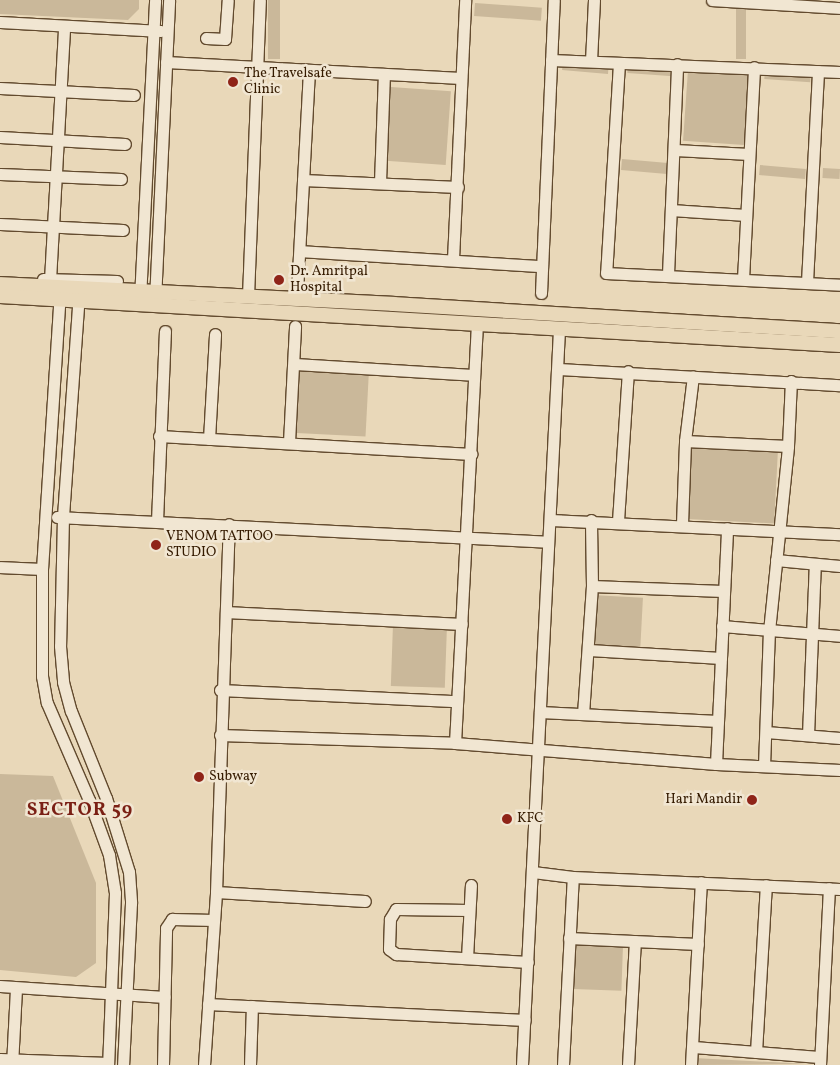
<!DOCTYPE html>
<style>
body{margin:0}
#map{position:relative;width:840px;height:1065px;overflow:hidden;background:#e9d8b9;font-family:Vollkorn,serif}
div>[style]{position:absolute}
.green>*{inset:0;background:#cab89a;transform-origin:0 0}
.roads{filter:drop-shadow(1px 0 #624a2e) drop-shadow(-1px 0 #624a2e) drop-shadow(0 1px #624a2e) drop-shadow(0 -1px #624a2e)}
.minor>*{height:11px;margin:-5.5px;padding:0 5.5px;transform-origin:5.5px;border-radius:5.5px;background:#f1e6d2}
.major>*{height:14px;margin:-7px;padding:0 7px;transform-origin:7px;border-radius:7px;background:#e9d8b9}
.dots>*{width:14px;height:14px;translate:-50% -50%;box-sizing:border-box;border:2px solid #f1e6d2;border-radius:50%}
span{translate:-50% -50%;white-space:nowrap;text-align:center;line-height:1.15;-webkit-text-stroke:5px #f1e6d2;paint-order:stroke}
.poi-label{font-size:14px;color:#351b00}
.left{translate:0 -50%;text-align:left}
.right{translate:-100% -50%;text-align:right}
.district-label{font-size:19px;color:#7a1f14;font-weight:700;letter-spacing:1px}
</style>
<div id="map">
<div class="green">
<div style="clip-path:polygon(0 0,139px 0,139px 9px,128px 20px,0 14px)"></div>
<div style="left:268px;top:0;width:12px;height:59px"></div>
<div style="left:475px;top:3px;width:67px;height:13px;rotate:4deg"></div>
<div style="left:736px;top:6px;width:10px;height:53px"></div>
<div style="left:563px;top:60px;width:46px;height:10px;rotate:5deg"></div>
<div style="left:628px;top:63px;width:46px;height:10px;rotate:4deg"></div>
<div style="left:765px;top:69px;width:46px;height:10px;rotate:4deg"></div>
<div style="left:688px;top:70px;width:61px;height:71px;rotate:4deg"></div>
<div style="left:391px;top:87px;width:60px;height:74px;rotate:4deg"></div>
<div style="left:622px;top:159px;width:46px;height:11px;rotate:5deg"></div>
<div style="left:760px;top:165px;width:46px;height:10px;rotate:5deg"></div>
<div style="left:823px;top:168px;width:17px;height:10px;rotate:3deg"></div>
<div style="left:300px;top:368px;width:69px;height:65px;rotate:3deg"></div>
<div style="left:690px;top:447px;width:88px;height:72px;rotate:3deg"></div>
<div style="left:592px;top:595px;width:51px;height:53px;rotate:3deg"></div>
<div style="left:393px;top:624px;width:54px;height:62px;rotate:2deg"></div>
<div style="clip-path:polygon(0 774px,53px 776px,96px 883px,96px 963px,76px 977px,0 970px)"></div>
<div style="left:575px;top:944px;width:48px;height:45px;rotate:2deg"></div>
<div style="clip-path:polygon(694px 1058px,809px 1064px,693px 1065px)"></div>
</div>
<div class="roads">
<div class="minor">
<div style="left:712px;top:0;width:128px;rotate:3.6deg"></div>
<div style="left:0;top:22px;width:161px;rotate:3.2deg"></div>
<div style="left:206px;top:38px;width:19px;rotate:3deg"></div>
<div style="left:225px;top:39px;width:39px;rotate:-86deg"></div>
<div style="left:551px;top:60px;width:289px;rotate:2.4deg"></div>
<div style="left:591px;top:61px;width:61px;rotate:-87.2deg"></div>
<div style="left:166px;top:62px;width:295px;rotate:3.1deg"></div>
<div style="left:619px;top:63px;width:210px;rotate:93.5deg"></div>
<div style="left:606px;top:273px;width:234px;rotate:2.9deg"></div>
<div style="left:0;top:88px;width:134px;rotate:3deg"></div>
<div style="left:0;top:137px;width:125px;rotate:3.2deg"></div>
<div style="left:675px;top:150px;width:74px;rotate:3.1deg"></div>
<div style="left:0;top:174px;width:121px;rotate:2.4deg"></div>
<div style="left:303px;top:180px;width:155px;rotate:2.6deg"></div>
<div style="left:380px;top:182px;width:108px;rotate:-87.9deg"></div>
<div style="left:671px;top:210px;width:75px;rotate:3.8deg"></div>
<div style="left:0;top:224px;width:123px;rotate:2.8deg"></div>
<div style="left:300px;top:251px;width:241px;rotate:3.6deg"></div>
<div style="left:453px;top:259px;width:259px;rotate:-87.3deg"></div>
<div style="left:668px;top:274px;width:210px;rotate:-87.5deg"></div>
<div style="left:43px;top:279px;width:74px;rotate:1.5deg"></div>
<div style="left:743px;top:279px;width:212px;rotate:-87deg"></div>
<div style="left:50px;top:280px;width:254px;rotate:-86.8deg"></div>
<div style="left:807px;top:282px;width:211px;rotate:-87deg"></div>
<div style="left:60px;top:291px;width:279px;rotate:93.7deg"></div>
<div style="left:42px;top:569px;width:107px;rotate:90deg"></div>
<div style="left:42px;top:676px;width:27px;rotate:80deg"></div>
<div style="left:47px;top:703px;width:106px;rotate:66.6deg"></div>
<div style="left:89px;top:800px;width:59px;rotate:70deg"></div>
<div style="left:109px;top:855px;width:38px;rotate:81deg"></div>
<div style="left:115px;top:893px;width:172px;rotate:92.3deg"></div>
<div style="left:297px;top:292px;width:222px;rotate:-86.9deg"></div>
<div style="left:79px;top:293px;width:225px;rotate:94.1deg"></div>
<div style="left:63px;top:517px;width:129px;rotate:91.3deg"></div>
<div style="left:60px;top:646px;width:36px;rotate:85deg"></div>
<div style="left:63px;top:682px;width:30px;rotate:75deg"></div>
<div style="left:71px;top:711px;width:94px;rotate:68.1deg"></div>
<div style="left:106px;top:798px;width:77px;rotate:72.7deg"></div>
<div style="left:129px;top:872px;width:31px;rotate:86deg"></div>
<div style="left:131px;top:903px;width:162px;rotate:92.8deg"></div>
<div style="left:541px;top:293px;width:293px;rotate:-87.5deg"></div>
<div style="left:248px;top:296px;width:296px;rotate:-87.7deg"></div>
<div style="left:140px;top:298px;width:298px;rotate:-87.1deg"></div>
<div style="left:155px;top:300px;width:300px;rotate:-87.3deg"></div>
<div style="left:295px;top:364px;width:178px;rotate:3.5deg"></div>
<div style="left:559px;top:369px;width:281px;rotate:3.3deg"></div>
<div style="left:159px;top:436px;width:313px;rotate:3.3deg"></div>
<div style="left:209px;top:439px;width:105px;rotate:-86.7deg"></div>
<div style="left:685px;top:441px;width:103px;rotate:2.8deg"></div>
<div style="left:289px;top:442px;width:116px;rotate:-87deg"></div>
<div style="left:57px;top:517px;width:491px;rotate:2.9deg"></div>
<div style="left:550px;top:520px;width:290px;rotate:2.8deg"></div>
<div style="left:157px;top:521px;width:190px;rotate:-87.6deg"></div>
<div style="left:618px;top:521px;width:150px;rotate:-86.2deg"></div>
<div style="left:682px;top:524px;width:83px;rotate:-87.9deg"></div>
<div style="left:685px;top:441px;width:65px;rotate:-83deg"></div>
<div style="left:776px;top:560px;width:64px;rotate:5.4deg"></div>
<div style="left:0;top:567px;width:42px;rotate:2.7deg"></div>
<div style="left:592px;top:586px;width:131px;rotate:2.2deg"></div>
<div style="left:226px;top:612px;width:236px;rotate:2.9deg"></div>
<div style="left:722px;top:626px;width:118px;rotate:4.8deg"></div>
<div style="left:589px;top:650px;width:132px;rotate:3.5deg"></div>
<div style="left:220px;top:690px;width:237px;rotate:2.7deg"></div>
<div style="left:540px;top:712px;width:178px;rotate:2.9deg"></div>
<div style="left:583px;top:714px;width:128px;rotate:-86deg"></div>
<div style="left:592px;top:586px;width:66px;rotate:-90.9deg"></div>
<div style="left:766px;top:732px;width:74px;rotate:4.6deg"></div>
<div style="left:220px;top:735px;width:235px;rotate:1.9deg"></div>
<div style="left:455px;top:743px;width:262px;rotate:4.6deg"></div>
<div style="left:716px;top:764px;width:124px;rotate:2.8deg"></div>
<div style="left:808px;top:735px;width:171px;rotate:-87.7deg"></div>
<div style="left:455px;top:743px;width:421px;rotate:-87deg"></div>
<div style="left:716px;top:764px;width:236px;rotate:-87.3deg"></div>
<div style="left:764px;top:766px;width:135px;rotate:-87.9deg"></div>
<div style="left:769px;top:631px;width:186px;rotate:-84.1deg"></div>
<div style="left:788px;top:446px;width:65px;rotate:-87.4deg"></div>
<div style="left:533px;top:872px;width:40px;rotate:7.1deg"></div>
<div style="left:573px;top:877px;width:267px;rotate:2.6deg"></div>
<div style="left:216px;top:892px;width:149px;rotate:3.5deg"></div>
<div style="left:469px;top:910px;width:73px;rotate:-179.2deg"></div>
<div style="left:396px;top:909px;width:12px;rotate:121deg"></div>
<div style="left:390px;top:919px;width:30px;rotate:92deg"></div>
<div style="left:389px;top:949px;width:9px;rotate:36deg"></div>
<div style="left:396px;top:954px;width:132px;rotate:3.5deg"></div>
<div style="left:569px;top:938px;width:129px;rotate:2.7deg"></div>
<div style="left:467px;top:958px;width:73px;rotate:-86.9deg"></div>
<div style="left:0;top:986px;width:165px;rotate:3.8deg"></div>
<div style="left:208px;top:1004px;width:317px;rotate:2.9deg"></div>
<div style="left:693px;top:1047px;width:127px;rotate:4.5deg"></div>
<div style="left:756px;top:1052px;width:167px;rotate:-86.6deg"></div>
<div style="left:0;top:1059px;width:108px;rotate:2.1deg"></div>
<div style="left:12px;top:1065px;width:77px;rotate:-87deg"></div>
<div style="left:163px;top:1065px;width:137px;rotate:-88.7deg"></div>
<div style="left:166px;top:928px;width:11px;rotate:-56deg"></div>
<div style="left:172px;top:919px;width:42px;rotate:1.4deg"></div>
<div style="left:204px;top:1065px;width:173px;rotate:-86deg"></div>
<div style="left:216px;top:892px;width:368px;rotate:-88deg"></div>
<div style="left:250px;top:1065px;width:59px;rotate:-88.1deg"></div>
<div style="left:522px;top:1065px;width:737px;rotate:-87.12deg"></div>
<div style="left:563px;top:1065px;width:188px;rotate:-87deg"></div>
<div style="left:628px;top:1065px;width:124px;rotate:-86.8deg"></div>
<div style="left:691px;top:1065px;width:183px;rotate:-86.9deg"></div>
<div style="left:820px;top:1065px;width:177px;rotate:-87.1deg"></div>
</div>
<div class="major">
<div style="left:0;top:284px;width:394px;rotate:2.9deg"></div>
<div style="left:393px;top:304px;width:448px;rotate:3.5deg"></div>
<div style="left:0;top:296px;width:841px;rotate:3.34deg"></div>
</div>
</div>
<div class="dots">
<div style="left:233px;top:82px;background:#8f2418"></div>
<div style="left:279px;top:280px;background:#8f2418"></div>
<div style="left:156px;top:545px;background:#8f2418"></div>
<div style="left:199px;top:777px;background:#8f2418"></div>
<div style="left:752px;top:800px;background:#8f2418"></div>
<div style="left:507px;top:819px;background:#8f2418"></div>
</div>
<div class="poi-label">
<span class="left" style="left:244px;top:82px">The Travelsafe<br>Clinic</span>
<span class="left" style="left:290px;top:280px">Dr. Amritpal<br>Hospital</span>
<span class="left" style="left:166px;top:545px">VENOM TATTOO<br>STUDIO</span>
<span class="left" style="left:209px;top:777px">Subway</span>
<span class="right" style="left:742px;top:800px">Hari Mandir</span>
<span class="left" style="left:517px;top:819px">KFC</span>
</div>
<div class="district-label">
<span style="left:80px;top:811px">SECTOR 59</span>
</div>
</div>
